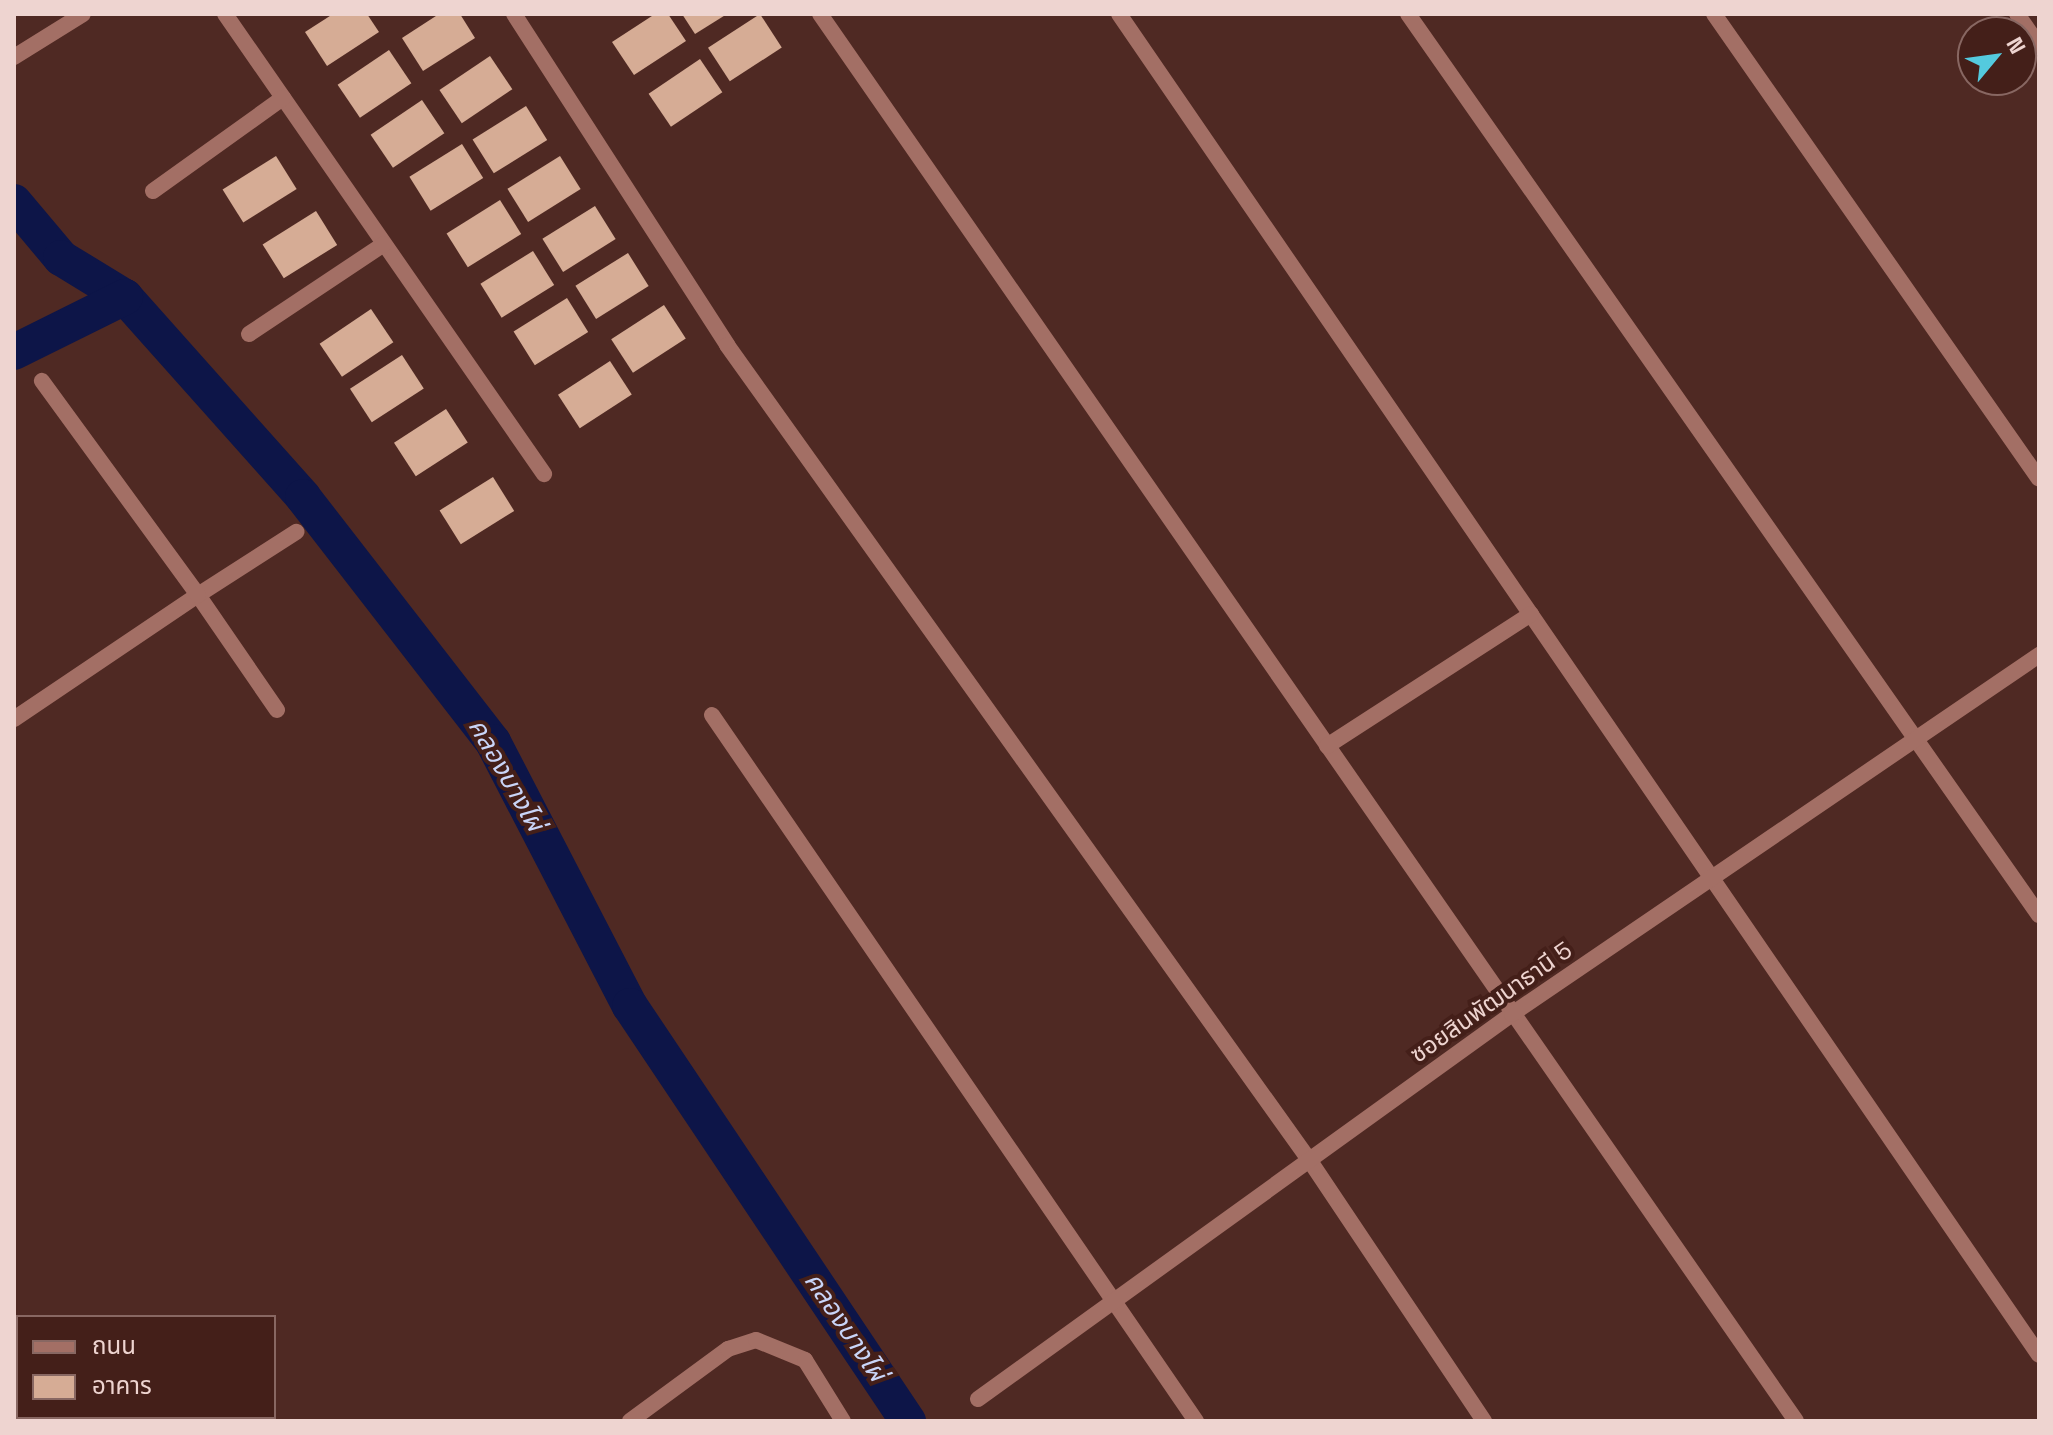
<!DOCTYPE html>
<meta charset="utf-8">
<style>
body{margin:0}
#map{position:relative;width:2053px;height:1435px;overflow:hidden;background:#4f2923;font-family:"Space Grotesk","Noto Sans Thai",sans-serif}
div>[style]{position:absolute}
.canal>*{height:36px;margin:-18px;padding:0 18px;transform-origin:18px;border-radius:18px;background:#0d1548}
.building>*{inset:0;background:#d6ac95;transform-origin:0 0}
.street>*{height:16px;margin:-8px;padding:0 8px;transform-origin:8px;border-radius:8px;background:#a36f65}
span{translate:-50% -50%;white-space:nowrap;text-align:center;line-height:1.15;-webkit-text-stroke:8px #441f19;paint-order:stroke}
.street-label{font-size:24px;color:#eed4d0}
.water-label{font-size:26px;color:#c9d5f8;font-style:italic}
.frame{position:absolute;inset:0;border:16px solid #eed4d0;pointer-events:none}
.legend{position:absolute;left:16px;top:1315px;width:260px;height:104px;box-sizing:border-box;background:#441f19;border:2px solid #886762;margin:0;padding:10px 14px;list-style:none;font-size:24px;color:#eed4d0}
.legend li{display:flex;align-items:center;gap:16px;height:40px}
.legend b{width:40px;border:2px solid #886762}
.north{position:absolute;left:1957px;top:16px;width:80px;height:80px;box-sizing:border-box;background:#441f19;border:2px solid #886762;border-radius:50%;rotate:61deg;font-size:22px;font-weight:700;line-height:32px;text-align:center;color:#eed4d0}
.north::after{content:'';display:block;margin:auto;width:28px;height:36px;background:#54cade;clip-path:polygon(50% 0,100% 100%,50% 72%,0 100%)}
</style>
<div id="map">
<div class="canal">
<div style="left:14px;top:202px;width:73px;rotate:50deg"></div>
<div style="left:61px;top:258px;width:75px;rotate:31.4deg"></div>
<div style="left:125px;top:297px;width:268px;rotate:48.3deg"></div>
<div style="left:303px;top:497px;width:310px;rotate:52.2deg"></div>
<div style="left:493px;top:742px;width:297px;rotate:62.6deg"></div>
<div style="left:630px;top:1006px;width:500px;rotate:56.2deg"></div>
<div style="left:14px;top:352px;width:124px;rotate:-26.4deg"></div>
</div>
<div class="building">
<div style="clip-path:polygon(333px 14px,367px 14px,379px 32px,327px 66px,305px 32px)"></div>
<div style="clip-path:polygon(439px 14px,460px 14px,475px 38px,423px 71px,402px 38px)"></div>
<div style="clip-path:polygon(655px 14px,668px 14px,686px 41px,634px 75px,612px 42px)"></div>
<div style="clip-path:polygon(682px 14px,727px 14px,695px 34px)"></div>
<div style="left:760px;top:14px;width:40px;height:62px;rotate:57deg"></div>
<div style="left:389px;top:50px;width:40px;height:62px;rotate:56deg"></div>
<div style="left:490px;top:56px;width:40px;height:61px;rotate:56deg"></div>
<div style="left:700px;top:59px;width:40px;height:62px;rotate:56deg"></div>
<div style="left:422px;top:100px;width:40px;height:62px;rotate:56deg"></div>
<div style="left:526px;top:106px;width:40px;height:63px;rotate:58deg"></div>
<div style="left:462px;top:144px;width:40px;height:62px;rotate:58deg"></div>
<div style="left:276px;top:156px;width:39px;height:63px;rotate:58deg"></div>
<div style="left:560px;top:156px;width:39px;height:62px;rotate:58deg"></div>
<div style="left:500px;top:200px;width:40px;height:63px;rotate:58deg"></div>
<div style="left:595px;top:206px;width:39px;height:62px;rotate:58deg"></div>
<div style="left:316px;top:211px;width:40px;height:63px;rotate:58deg"></div>
<div style="left:533px;top:251px;width:40px;height:62px;rotate:58deg"></div>
<div style="left:628px;top:253px;width:39px;height:62px;rotate:58deg"></div>
<div style="left:567px;top:298px;width:40px;height:63px;rotate:58deg"></div>
<div style="left:664px;top:305px;width:40px;height:63px;rotate:57deg"></div>
<div style="left:371px;top:309px;width:40px;height:62px;rotate:56deg"></div>
<div style="left:402px;top:355px;width:40px;height:62px;rotate:57deg"></div>
<div style="left:610px;top:361px;width:40px;height:62px;rotate:57deg"></div>
<div style="left:446px;top:409px;width:40px;height:62px;rotate:57deg"></div>
<div style="left:493px;top:477px;width:40px;height:63px;rotate:58deg"></div>
</div>
<div class="street">
<div style="left:225px;top:14px;width:560px;rotate:55.26deg"></div>
<div style="left:514px;top:14px;width:394px;rotate:57.2deg"></div>
<div style="left:727px;top:345px;width:1003px;rotate:54.46deg"></div>
<div style="left:1310px;top:1161px;width:313px;rotate:56.2deg"></div>
<div style="left:820px;top:14px;width:1712px;rotate:55.25deg"></div>
<div style="left:1119px;top:14px;width:1626px;rotate:55.55deg"></div>
<div style="left:1408px;top:14px;width:1100px;rotate:55deg"></div>
<div style="left:1714px;top:14px;width:567px;rotate:55.05deg"></div>
<div style="left:2017px;top:14px;width:38px;rotate:55deg"></div>
<div style="left:14px;top:57px;width:81px;rotate:-31.9deg"></div>
<div style="left:153px;top:191px;width:160px;rotate:-35.6deg"></div>
<div style="left:249px;top:334px;width:162px;rotate:-33.7deg"></div>
<div style="left:277px;top:710px;width:140px;rotate:-124.5deg"></div>
<div style="left:198px;top:595px;width:117px;rotate:-32.7deg"></div>
<div style="left:712px;top:715px;width:856px;rotate:55.57deg"></div>
<div style="left:14px;top:719px;width:222px;rotate:-34deg"></div>
<div style="left:198px;top:595px;width:265px;rotate:-126.1deg"></div>
<div style="left:1327px;top:746px;width:243px;rotate:-32.9deg"></div>
<div style="left:978px;top:1399px;width:658px;rotate:-35.79deg"></div>
<div style="left:1512px;top:1014px;width:638px;rotate:-34.26deg"></div>
<div style="left:630px;top:1421px;width:122px;rotate:-36.3deg"></div>
<div style="left:728px;top:1349px;width:29px;rotate:-18deg"></div>
<div style="left:756px;top:1340px;width:53px;rotate:22.2deg"></div>
<div style="left:805px;top:1360px;width:72px;rotate:58.1deg"></div>
</div>
<div class="street-label">
<span style="left:1491px;top:1002px;rotate:-35deg">ซอยสินพัฒนาธานี 5</span>
</div>
<div class="water-label">
<span style="left:506px;top:775px;rotate:60deg">คลองบางไผ่</span>
<span style="left:845px;top:1327px;rotate:56deg">คลองบางไผ่</span>
</div>
<div class="frame"></div>
<ul class="legend">
<li><b style="height:10px;background:#a36f65"></b>ถนน</li>
<li><b style="height:22px;background:#d6ac95"></b>อาคาร</li>
</ul>
<div class="north">N</div>
</div>
